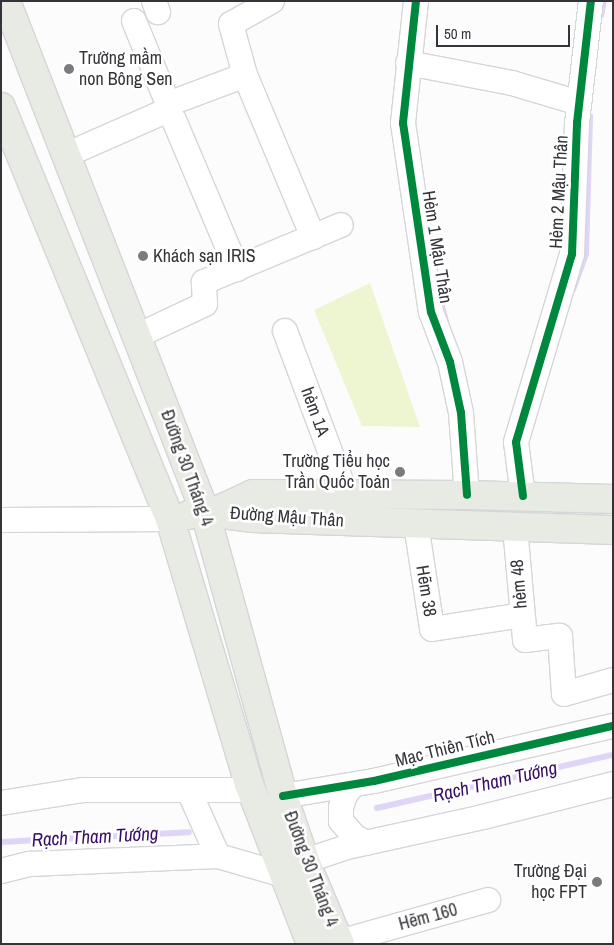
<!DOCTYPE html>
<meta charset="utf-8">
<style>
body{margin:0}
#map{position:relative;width:614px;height:945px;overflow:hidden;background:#fcfcfd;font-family:"Archivo Narrow",sans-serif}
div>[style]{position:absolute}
.green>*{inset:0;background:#edf6d0}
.stream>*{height:5.5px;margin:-2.75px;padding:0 2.75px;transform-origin:2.75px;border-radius:2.75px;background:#dfd6f7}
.roads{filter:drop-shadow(1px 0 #d6d5d8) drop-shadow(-1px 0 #d6d5d8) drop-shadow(0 1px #d6d5d8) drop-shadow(0 -1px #d6d5d8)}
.minor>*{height:24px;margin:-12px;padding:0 12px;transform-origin:12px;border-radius:12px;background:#fff}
.major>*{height:28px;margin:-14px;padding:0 14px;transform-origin:14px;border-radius:14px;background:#e8eae4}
.cycleway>*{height:8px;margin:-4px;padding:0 4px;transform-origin:4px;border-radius:4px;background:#00873e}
.dots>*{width:14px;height:14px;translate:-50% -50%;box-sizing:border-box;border:2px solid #fff;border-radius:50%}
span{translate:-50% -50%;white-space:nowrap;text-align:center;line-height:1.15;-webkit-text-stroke:5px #fff;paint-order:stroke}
.poi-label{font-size:18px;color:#36343a}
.left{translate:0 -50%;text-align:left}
.right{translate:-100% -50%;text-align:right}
.street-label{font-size:18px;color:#36343a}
.water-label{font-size:19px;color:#380d66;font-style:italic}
.frame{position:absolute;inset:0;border:2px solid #36343a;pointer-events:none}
.scale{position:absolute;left:436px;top:25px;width:134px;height:22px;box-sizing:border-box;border:2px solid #36343a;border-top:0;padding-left:6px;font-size:15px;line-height:18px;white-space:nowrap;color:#36343a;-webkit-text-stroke:4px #fff;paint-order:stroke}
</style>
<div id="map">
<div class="green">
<div style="clip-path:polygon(370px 283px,420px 427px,362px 426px,314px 310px)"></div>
</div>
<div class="stream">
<div style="left:601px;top:16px;width:15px;rotate:-79deg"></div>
<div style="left:573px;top:290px;width:38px;rotate:-70deg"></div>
<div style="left:586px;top:254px;width:137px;rotate:-88.3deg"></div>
<div style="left:440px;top:297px;width:24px;rotate:75deg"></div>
<div style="left:377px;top:808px;width:242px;rotate:-12.7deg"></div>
<div style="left:1px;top:842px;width:188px;rotate:-3deg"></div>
</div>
<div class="roads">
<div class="minor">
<div style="left:154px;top:1px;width:12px;rotate:70deg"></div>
<div style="left:416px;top:1px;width:123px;rotate:96.1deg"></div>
<div style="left:403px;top:123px;width:191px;rotate:81.6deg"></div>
<div style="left:431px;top:312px;width:53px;rotate:69.2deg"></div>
<div style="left:450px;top:362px;width:52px;rotate:77.8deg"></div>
<div style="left:461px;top:413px;width:82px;rotate:85.8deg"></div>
<div style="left:134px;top:21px;width:90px;rotate:67.7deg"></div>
<div style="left:408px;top:63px;width:106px;rotate:10.9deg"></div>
<div style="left:512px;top:83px;width:70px;rotate:16.6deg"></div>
<div style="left:245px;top:75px;width:176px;rotate:67.2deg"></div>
<div style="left:168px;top:104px;width:82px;rotate:-20.6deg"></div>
<div style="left:245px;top:75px;width:53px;rotate:-105.4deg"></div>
<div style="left:231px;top:24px;width:47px;rotate:-29.3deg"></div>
<div style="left:174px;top:120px;width:162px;rotate:67.1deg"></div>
<div style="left:66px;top:155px;width:111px;rotate:-23.8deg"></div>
<div style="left:168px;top:110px;width:6px;rotate:-90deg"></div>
<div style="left:285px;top:331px;width:174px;rotate:69.5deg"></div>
<div style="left:137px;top:336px;width:75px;rotate:-25.2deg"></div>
<div style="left:205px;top:304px;width:22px;rotate:-93deg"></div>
<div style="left:204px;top:282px;width:148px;rotate:-22.6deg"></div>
<div style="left:523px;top:496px;width:54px;rotate:-97.4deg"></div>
<div style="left:516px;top:442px;width:196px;rotate:-73.4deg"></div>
<div style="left:572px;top:254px;width:131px;rotate:-87.8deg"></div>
<div style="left:577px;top:123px;width:123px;rotate:-83.5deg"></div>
<div style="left:1px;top:520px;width:169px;rotate:-0.3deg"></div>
<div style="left:416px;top:524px;width:106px;rotate:81.3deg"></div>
<div style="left:432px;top:629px;width:91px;rotate:-8.8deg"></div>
<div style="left:515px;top:527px;width:113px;rotate:84.9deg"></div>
<div style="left:525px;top:640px;width:35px;rotate:-7deg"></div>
<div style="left:560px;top:636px;width:58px;rotate:86.1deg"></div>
<div style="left:564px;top:694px;width:51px;rotate:-15.9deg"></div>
<div style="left:353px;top:785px;width:13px;rotate:129deg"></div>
<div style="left:345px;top:795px;width:13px;rotate:108deg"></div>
<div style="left:341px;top:807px;width:14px;rotate:90deg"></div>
<div style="left:341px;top:821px;width:21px;rotate:49deg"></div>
<div style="left:355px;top:837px;width:13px;rotate:27deg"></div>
<div style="left:189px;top:791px;width:71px;rotate:66deg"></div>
<div style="left:283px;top:796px;width:92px;rotate:-9.4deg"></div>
<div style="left:374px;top:781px;width:245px;rotate:-13deg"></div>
<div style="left:1px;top:803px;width:82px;rotate:-9.1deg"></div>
<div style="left:82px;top:790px;width:170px"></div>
<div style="left:305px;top:861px;width:44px;rotate:-18.4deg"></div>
<div style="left:347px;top:847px;width:139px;rotate:-12.4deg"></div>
<div style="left:483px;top:817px;width:134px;rotate:-14.2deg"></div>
<div style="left:1px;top:871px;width:30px;rotate:-14deg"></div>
<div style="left:30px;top:864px;width:188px;rotate:-2.4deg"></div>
<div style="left:218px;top:856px;width:69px;rotate:16.1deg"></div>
<div style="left:339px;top:942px;width:155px;rotate:-15.7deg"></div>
</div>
<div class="major">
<div style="left:6px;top:1px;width:548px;rotate:68.72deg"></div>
<div style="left:205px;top:512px;width:295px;rotate:74.6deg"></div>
<div style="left:283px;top:796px;width:69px;rotate:71.3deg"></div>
<div style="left:305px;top:861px;width:90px;rotate:67.1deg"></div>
<div style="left:1px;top:107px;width:445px;rotate:67.7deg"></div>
<div style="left:170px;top:519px;width:277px;rotate:73.4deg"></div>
<div style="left:249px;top:784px;width:172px;rotate:68.8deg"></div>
<div style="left:214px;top:512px;width:43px;rotate:-24.8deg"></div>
<div style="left:253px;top:494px;width:214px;rotate:0.3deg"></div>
<div style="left:467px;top:495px;width:146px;rotate:1.6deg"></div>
<div style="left:188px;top:515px;width:17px;rotate:-10deg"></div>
<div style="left:205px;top:512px;width:47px;rotate:7.3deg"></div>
<div style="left:252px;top:518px;width:361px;rotate:1.9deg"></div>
</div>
</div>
<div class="cycleway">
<div style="left:416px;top:1px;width:123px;rotate:96.1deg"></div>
<div style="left:403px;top:123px;width:191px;rotate:81.6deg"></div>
<div style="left:431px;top:312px;width:53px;rotate:69.2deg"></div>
<div style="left:450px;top:362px;width:52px;rotate:77.8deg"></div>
<div style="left:461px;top:413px;width:82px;rotate:85.8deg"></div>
<div style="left:523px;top:496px;width:54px;rotate:-97.4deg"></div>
<div style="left:516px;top:442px;width:196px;rotate:-73.4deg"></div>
<div style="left:572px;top:254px;width:131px;rotate:-87.8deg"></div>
<div style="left:577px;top:123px;width:123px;rotate:-83.5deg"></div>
<div style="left:283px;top:796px;width:92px;rotate:-9.4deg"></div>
<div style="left:374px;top:781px;width:245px;rotate:-13deg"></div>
</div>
<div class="dots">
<div style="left:69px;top:69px;background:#7b7a7e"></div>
<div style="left:143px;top:256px;background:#7b7a7e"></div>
<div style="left:400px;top:472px;background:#7b7a7e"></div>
<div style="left:597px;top:882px;background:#7b7a7e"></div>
</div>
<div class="poi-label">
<span class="left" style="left:79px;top:69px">Trường mầm<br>non Bông Sen</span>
<span class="left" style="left:153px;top:256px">Khách sạn IRIS</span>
<span class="right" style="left:390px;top:472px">Trường Tiểu học<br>Trần Quốc Toản</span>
<span class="right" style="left:587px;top:882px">Trường Đại<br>học FPT</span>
</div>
<div class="street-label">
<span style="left:559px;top:192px;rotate:-87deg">Hẻm 2 Mậu Thân</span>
<span style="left:437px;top:247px;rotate:81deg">Hẻm 1 Mậu Thân</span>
<span style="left:315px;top:412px;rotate:70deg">hẻm 1A</span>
<span style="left:187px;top:468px;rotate:70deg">Đường 30 Tháng 4</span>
<span style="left:287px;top:517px;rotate:4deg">Đường Mậu Thân</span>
<span style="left:519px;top:584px;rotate:-95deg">hẻm 48</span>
<span style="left:426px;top:591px;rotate:81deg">Hẽm 38</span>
<span style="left:445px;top:749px;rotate:-14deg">Mạc Thiên Tích</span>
<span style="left:311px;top:869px;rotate:69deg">Đường 30 Tháng 4</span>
<span style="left:428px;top:917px;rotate:-15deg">Hẽm 160</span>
</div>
<div class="water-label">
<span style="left:495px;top:782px;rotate:-13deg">Rạch Tham Tướng</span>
<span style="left:95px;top:837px;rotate:-3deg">Rạch Tham Tướng</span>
</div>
<div class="frame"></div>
<div class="scale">50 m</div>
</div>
